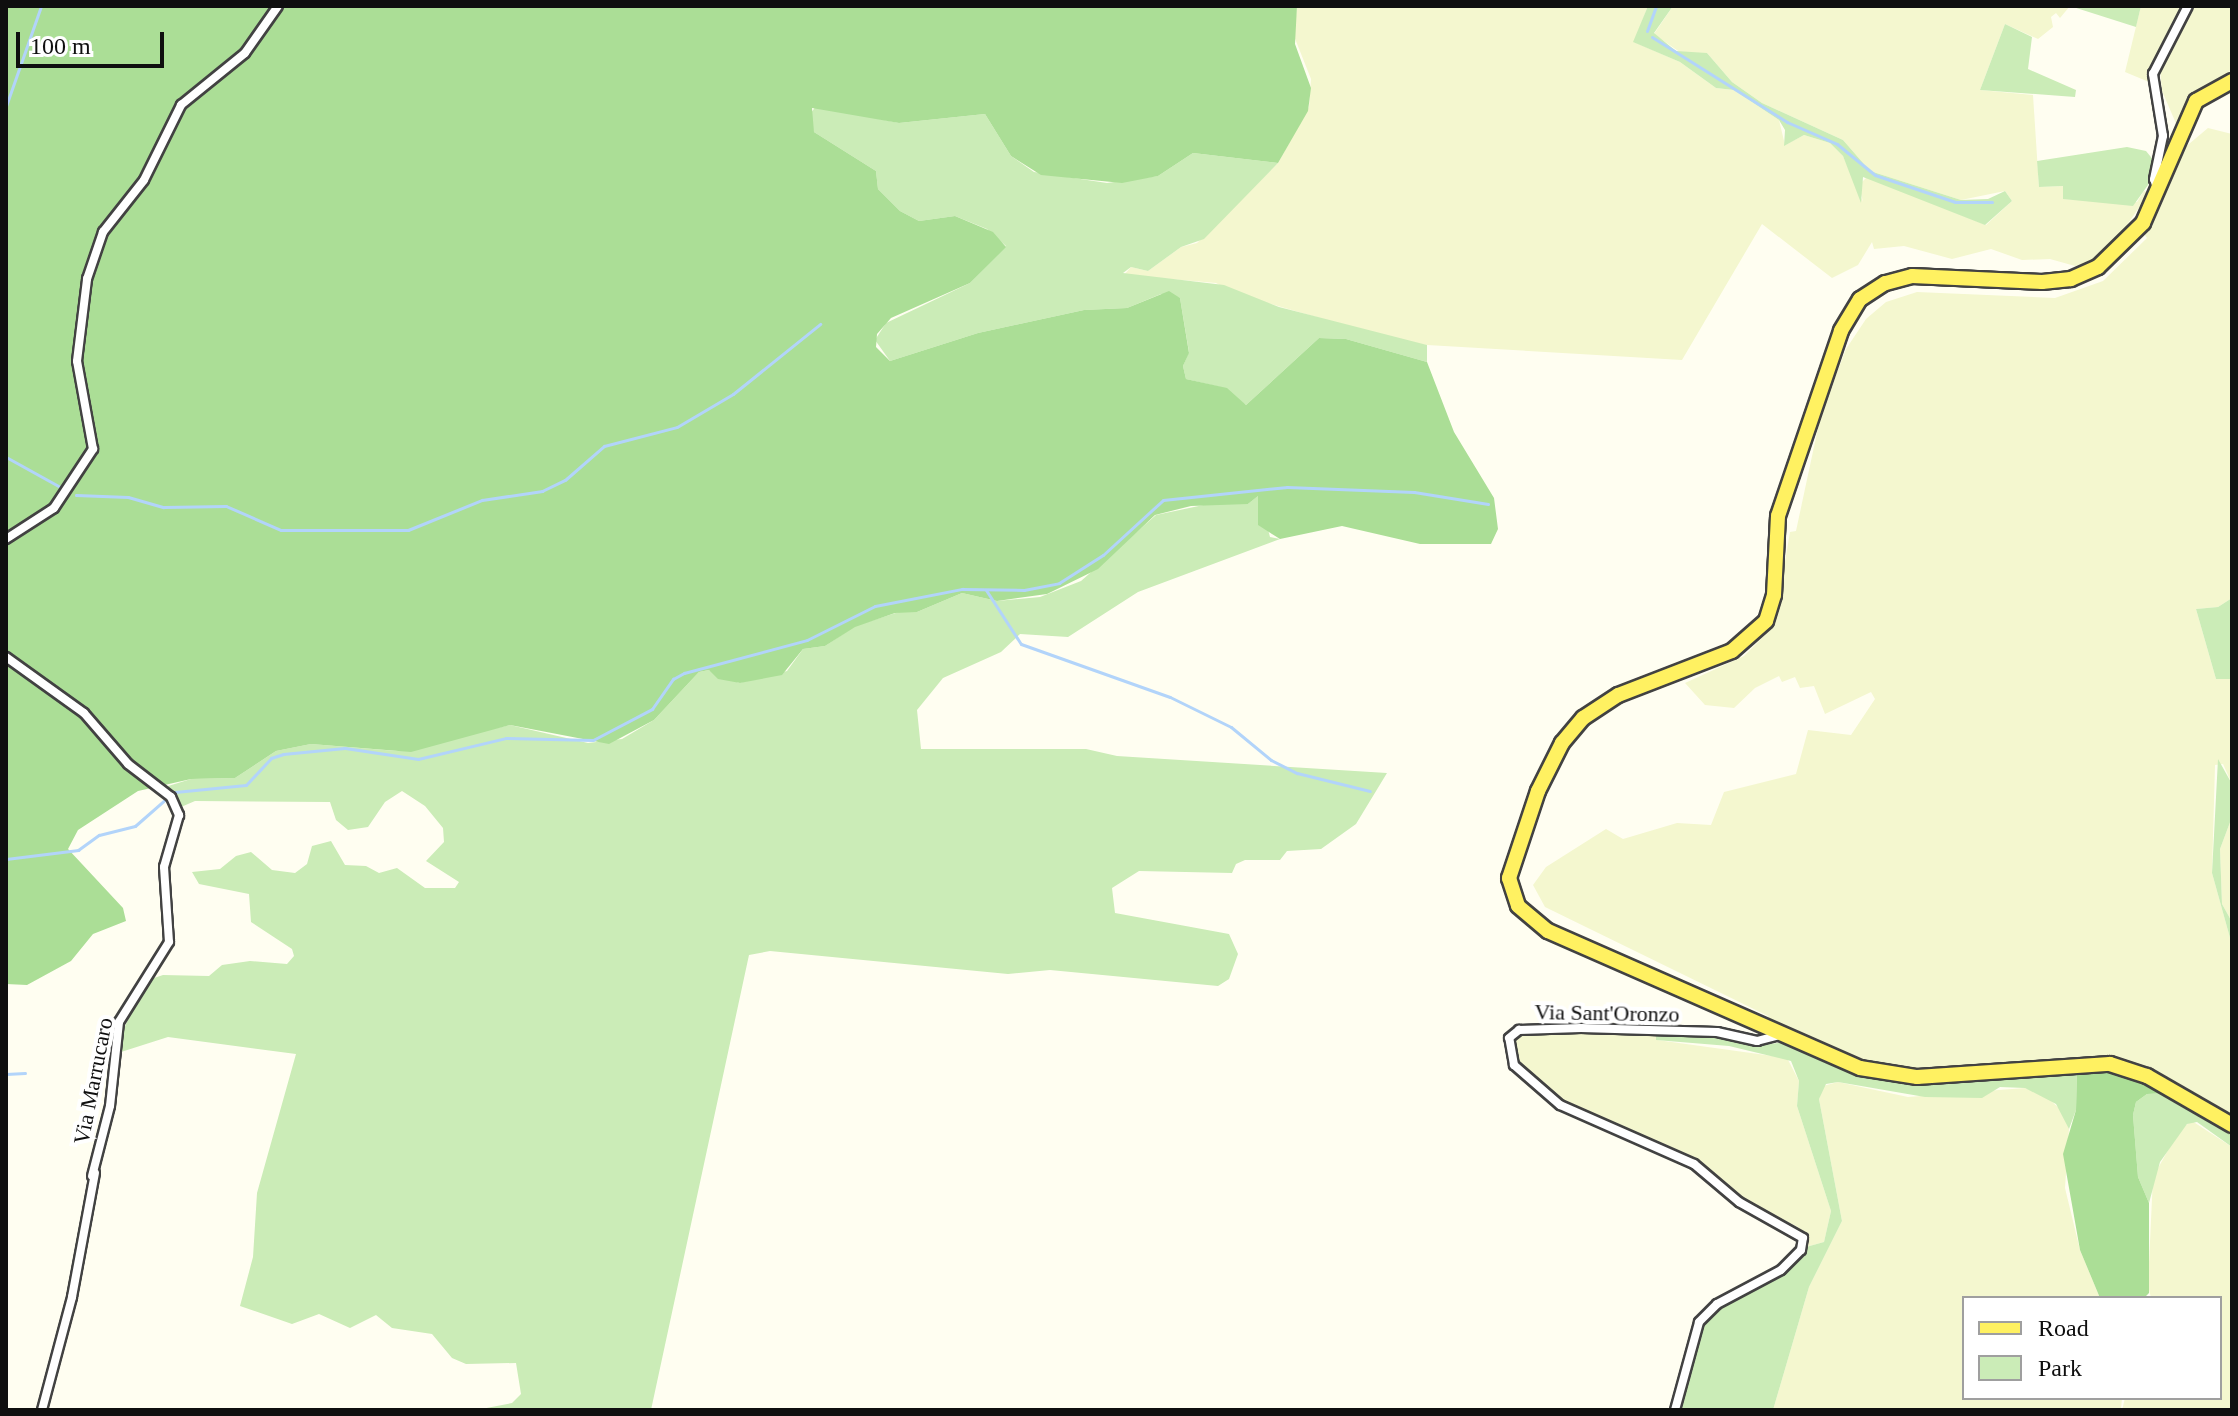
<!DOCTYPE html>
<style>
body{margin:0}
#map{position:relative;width:2238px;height:1416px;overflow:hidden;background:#fffef1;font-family:"Times New Roman",serif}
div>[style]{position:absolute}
.farmland>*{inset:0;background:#f4f7cf}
.green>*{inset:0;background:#cbecb7}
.forest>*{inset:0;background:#abde96}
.stream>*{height:3px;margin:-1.5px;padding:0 1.5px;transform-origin:1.5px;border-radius:1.5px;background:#b2d4fa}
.roads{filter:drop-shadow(2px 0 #424242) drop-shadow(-2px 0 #424242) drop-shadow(0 2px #424242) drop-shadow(0 -2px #424242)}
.street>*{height:8px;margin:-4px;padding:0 4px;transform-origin:4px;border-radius:4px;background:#fff}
.primary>*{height:14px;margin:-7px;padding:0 7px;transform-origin:7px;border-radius:7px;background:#fff161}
span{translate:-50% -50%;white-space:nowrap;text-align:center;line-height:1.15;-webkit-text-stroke:8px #fff;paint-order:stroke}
.street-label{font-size:22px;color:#0f0f0f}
.frame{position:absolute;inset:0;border:8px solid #0f0f0f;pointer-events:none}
.legend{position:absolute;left:1962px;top:1296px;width:260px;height:104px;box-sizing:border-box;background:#fff;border:2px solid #9f9f9f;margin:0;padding:10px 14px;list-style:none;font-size:24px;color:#0f0f0f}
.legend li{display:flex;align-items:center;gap:16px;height:40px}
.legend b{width:40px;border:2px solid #9f9f9f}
.scale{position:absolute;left:16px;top:32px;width:148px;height:36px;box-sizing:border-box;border:4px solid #0f0f0f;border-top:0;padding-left:10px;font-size:24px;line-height:28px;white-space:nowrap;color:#0f0f0f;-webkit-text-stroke:6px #fff;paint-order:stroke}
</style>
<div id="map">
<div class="farmland">
<div style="clip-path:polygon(1297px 6px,1648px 6px,1634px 42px,1680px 62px,1716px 88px,1734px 90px,1779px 120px,1785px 145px,1804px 135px,1830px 143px,1843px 156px,1863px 202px,1859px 185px,1867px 177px,1986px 225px,2012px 201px,2005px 191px,1961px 200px,1870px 171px,1843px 140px,1762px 103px,1732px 82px,1707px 53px,1681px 53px,1654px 34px,1673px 6px,2070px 6px,2060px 18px,2056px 13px,2051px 17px,2053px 27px,2038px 39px,2005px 24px,1980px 90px,2033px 95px,2039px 187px,2064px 186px,2063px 199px,2137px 202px,2144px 191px,2149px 193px,2116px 241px,2090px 263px,2075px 266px,2050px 259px,2022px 260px,1991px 249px,1952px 259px,1904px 246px,1874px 249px,1872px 242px,1858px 265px,1832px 278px,1762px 224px,1682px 360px,1410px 344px,1236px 294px,1216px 283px,1124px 275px,1131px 267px,1148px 271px,1181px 247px,1197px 243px,1278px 163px,1309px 107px,1311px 79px,1294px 36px)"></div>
<div style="clip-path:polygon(2141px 6px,2185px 6px,2149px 82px,2125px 72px)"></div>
<div style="clip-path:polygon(2195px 6px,2232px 6px,2232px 78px,2201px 90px,2178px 128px,2162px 91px,2160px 70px)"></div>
<div style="clip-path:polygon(2208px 128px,2232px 134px,2232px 598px,2218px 607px,2196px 609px,2216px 679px,2232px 679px,2232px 784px,2223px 764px,2215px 765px,2212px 873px,2232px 945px,2232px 1118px,2150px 1070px,2111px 1059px,1917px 1071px,1862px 1062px,1772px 1026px,1768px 1016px,1545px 907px,1533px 885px,1546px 867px,1606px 829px,1623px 839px,1677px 823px,1711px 825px,1724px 792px,1796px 774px,1808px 730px,1851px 735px,1875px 699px,1871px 692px,1825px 714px,1814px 686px,1800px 688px,1795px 677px,1782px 682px,1779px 676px,1755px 688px,1734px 708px,1705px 705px,1685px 683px,1744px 656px,1774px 626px,1790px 532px,1796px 531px,1821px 414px,1846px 349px,1866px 319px,1886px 302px,1917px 292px,2055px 298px,2103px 281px,2147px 238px,2141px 230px,2177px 154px)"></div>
<div style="clip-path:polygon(2232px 817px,2232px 922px,2222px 904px,2220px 849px)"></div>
<div style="clip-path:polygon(1581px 1031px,1656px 1036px,1657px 1040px,1787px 1058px,1799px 1081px,1797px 1106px,1831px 1211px,1824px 1242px,1806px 1247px,1798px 1227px,1741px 1199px,1696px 1161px,1561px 1102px,1516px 1063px,1512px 1039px,1520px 1033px)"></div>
<div style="clip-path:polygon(1838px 1082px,1908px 1097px,2025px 1088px,2046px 1096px,2064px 1113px,2069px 1129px,2065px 1188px,2080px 1250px,2100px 1298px,1964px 1298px,1964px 1398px,2122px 1398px,2121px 1410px,1773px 1410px,1809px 1287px,1842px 1221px,1819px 1099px,1823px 1086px)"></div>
<div style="clip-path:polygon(2192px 1121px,2232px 1147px,2232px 1410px,2122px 1410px,2125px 1398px,2220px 1398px,2220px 1298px,2151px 1298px,2148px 1285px,2153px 1177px,2180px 1129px)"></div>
</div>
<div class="green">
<div style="clip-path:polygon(1648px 6px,1673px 6px,1654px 33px,1676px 51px,1707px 53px,1732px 82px,1762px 103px,1843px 140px,1870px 171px,1961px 200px,1988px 199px,2005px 191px,2012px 201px,1985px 225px,1863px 177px,1861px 203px,1843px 156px,1830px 143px,1804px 135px,1784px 146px,1785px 130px,1779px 120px,1734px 90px,1716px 88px,1680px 62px,1633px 42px)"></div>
<div style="clip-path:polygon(2070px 6px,2141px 6px,2136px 27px)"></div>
<div style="clip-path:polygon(2005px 24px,2032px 37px,2028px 69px,2076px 90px,2075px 97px,1980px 90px)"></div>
<div style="clip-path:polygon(816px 106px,899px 123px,985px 114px,1011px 156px,1034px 172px,1107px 183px,1158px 176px,1193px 153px,1278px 163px,1204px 239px,1181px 247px,1148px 271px,1131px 267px,1123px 273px,1224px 285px,1279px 307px,1427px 345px,1427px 362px,1346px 339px,1319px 338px,1246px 405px,1220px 387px,1186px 379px,1183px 366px,1189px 352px,1180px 298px,1161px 294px,1127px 308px,1084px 310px,978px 333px,890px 361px,875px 340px,886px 323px,970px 283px,1006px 246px,987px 229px,955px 216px,919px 221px,900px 211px,878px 189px,876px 171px,814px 132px,808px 117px)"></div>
<div style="clip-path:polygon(2127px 147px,2146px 151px,2155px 162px,2148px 185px,2133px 206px,2063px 199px,2063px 186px,2039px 187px,2037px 161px)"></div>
<div style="clip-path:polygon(1259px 495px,1270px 537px,1280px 539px,1138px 592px,1068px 637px,1020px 634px,1001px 652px,943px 678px,917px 710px,921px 749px,1086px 749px,1117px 756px,1387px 773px,1356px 824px,1321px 849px,1287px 851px,1280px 860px,1245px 860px,1236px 864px,1232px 873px,1139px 871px,1112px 888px,1115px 913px,1229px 934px,1238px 954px,1229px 979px,1218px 986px,1050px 970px,1008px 974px,770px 951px,749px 955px,651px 1410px,476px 1410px,512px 1403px,521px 1394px,516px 1363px,466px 1364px,452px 1358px,432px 1334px,392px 1328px,376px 1315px,350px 1328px,319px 1314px,292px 1324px,240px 1306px,253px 1257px,257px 1193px,296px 1054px,168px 1037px,121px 1052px,123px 1030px,148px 980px,163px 975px,209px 976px,222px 965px,250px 961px,287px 964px,294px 956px,292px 949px,251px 922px,249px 894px,199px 884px,192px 872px,220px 869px,236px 856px,251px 852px,272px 870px,295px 873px,307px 864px,312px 846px,331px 841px,345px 865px,366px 866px,379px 873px,397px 868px,425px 888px,455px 888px,459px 882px,426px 861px,444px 842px,443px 828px,425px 806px,402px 791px,385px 802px,368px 827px,348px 830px,336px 820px,330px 802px,195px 801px,181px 807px,165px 787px,191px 779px,235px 778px,276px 751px,311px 744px,397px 751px,510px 725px,588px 743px,622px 739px,654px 720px,699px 672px,709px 670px,739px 683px,787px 671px,803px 649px,825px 646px,855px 626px,902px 611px,917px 612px,962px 593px,997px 601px,1040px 597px,1081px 581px,1156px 515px,1213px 503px,1248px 504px)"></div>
<div style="clip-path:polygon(2232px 598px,2232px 679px,2216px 679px,2196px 609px,2218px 607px)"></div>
<div style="clip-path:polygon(2218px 759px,2232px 784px,2232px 817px,2220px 849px,2222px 904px,2232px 922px,2232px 945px,2212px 873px)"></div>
<div style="clip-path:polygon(1656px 1036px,1704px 1036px,1762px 1045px,1786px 1042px,1857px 1072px,2077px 1069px,2076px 1110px,2069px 1129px,2056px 1104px,2025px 1088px,2000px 1087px,1982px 1098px,1925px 1097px,1838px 1082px,1826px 1084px,1819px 1099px,1842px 1221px,1809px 1287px,1773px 1410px,1678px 1410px,1701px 1324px,1806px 1247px,1824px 1242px,1831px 1211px,1797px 1106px,1799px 1081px,1791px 1061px,1729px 1046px,1656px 1040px)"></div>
<div style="clip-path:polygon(2168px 1093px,2232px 1131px,2232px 1147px,2197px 1122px,2187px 1124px,2160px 1162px,2149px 1203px,2138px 1177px,2133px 1115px,2136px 1102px,2147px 1094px)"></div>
</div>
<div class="forest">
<div style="clip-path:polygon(6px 6px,1297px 6px,1295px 44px,1311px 88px,1308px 111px,1278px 163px,1193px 153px,1158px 176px,1122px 183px,1041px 175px,1011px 156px,985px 114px,899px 123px,812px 108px,814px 132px,876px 171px,878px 189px,900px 211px,919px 221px,955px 216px,993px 232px,1006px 247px,970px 283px,891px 318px,877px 334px,876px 347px,890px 361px,978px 333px,1084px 310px,1127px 308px,1169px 291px,1180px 298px,1189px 353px,1183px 366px,1186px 379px,1227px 388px,1246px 405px,1319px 338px,1346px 339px,1427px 362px,1454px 432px,1494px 498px,1498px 529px,1491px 544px,1420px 544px,1342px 526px,1280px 539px,1258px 525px,1258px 496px,1248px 504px,1191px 506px,1155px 515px,1098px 569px,1047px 594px,997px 601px,962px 593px,917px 612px,895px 613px,855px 627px,825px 646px,803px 649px,782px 675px,740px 683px,718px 679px,709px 670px,699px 672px,654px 720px,609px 744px,510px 725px,411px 752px,311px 744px,276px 751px,235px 778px,191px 779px,138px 791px,78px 830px,68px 849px,123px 908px,126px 921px,93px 934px,71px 961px,27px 985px,6px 984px)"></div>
<div style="clip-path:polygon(2077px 1069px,2130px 1075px,2168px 1093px,2147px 1094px,2136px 1102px,2133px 1115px,2138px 1177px,2149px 1203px,2149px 1293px,2144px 1298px,2100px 1298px,2080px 1250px,2063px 1154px,2076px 1110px)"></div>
</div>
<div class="stream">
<div style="left:1647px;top:31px;width:27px;rotate:-70deg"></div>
<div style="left:1652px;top:37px;width:160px;rotate:32.2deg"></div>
<div style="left:1787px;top:122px;width:55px;rotate:23.7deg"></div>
<div style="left:1837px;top:144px;width:49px;rotate:39.2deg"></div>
<div style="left:1875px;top:175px;width:84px;rotate:18.6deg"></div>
<div style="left:1955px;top:202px;width:37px"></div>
<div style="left:6px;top:106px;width:106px;rotate:-70.7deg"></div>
<div style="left:6px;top:457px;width:64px;rotate:29deg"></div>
<div style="left:76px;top:495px;width:52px;rotate:2.2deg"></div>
<div style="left:128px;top:497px;width:37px;rotate:16deg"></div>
<div style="left:164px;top:507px;width:62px;rotate:-0.9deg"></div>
<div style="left:226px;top:506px;width:60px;rotate:23.6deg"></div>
<div style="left:281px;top:530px;width:127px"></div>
<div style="left:408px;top:530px;width:80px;rotate:-22.1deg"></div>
<div style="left:482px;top:500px;width:61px;rotate:-8.5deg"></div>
<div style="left:542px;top:491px;width:25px;rotate:-26deg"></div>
<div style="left:565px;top:480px;width:52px;rotate:-41.1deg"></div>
<div style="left:604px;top:446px;width:75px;rotate:-14.6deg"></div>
<div style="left:677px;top:427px;width:65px;rotate:-30.5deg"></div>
<div style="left:733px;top:394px;width:112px;rotate:-38.8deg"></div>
<div style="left:986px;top:590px;width:64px;rotate:57.1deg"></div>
<div style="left:1021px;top:644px;width:158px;rotate:19.6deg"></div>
<div style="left:1170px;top:697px;width:68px;rotate:26.2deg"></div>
<div style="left:1231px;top:727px;width:52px;rotate:39.5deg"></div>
<div style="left:1271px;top:760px;width:29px;rotate:27deg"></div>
<div style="left:1297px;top:773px;width:75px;rotate:13.9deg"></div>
<div style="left:175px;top:792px;width:71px;rotate:-5.6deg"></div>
<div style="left:246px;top:785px;width:37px;rotate:-47deg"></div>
<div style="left:271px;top:758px;width:13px;rotate:-18deg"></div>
<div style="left:283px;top:754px;width:62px;rotate:-5.5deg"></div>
<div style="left:345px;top:748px;width:74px;rotate:8.6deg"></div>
<div style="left:418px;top:759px;width:90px;rotate:-13.4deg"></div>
<div style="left:506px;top:738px;width:87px;rotate:1.3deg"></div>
<div style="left:593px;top:740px;width:67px;rotate:-27.7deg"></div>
<div style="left:652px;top:709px;width:37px;rotate:-55deg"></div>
<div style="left:673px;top:679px;width:13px;rotate:-29deg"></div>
<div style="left:684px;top:673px;width:127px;rotate:-15deg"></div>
<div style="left:807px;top:640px;width:76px;rotate:-26.6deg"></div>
<div style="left:875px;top:606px;width:89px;rotate:-11.1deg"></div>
<div style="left:962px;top:589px;width:62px;rotate:0.9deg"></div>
<div style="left:1024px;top:590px;width:36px;rotate:-11deg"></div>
<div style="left:1059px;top:583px;width:52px;rotate:-32.5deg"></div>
<div style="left:1103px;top:555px;width:81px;rotate:-42.5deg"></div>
<div style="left:1163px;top:500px;width:125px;rotate:-6deg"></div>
<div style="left:1287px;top:487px;width:127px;rotate:2.3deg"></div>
<div style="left:1414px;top:492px;width:75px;rotate:9.2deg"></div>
<div style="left:6px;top:859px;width:73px;rotate:-7.1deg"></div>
<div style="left:78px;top:850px;width:26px;rotate:-36deg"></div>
<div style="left:99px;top:835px;width:37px;rotate:-14deg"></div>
<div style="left:135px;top:826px;width:43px;rotate:-41.2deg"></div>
<div style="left:6px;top:1074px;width:19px;rotate:-3deg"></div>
</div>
<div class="roads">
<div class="street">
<div style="left:2157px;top:188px;width:9px;rotate:-108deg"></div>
<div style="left:2154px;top:179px;width:44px;rotate:-78.2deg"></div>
<div style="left:2163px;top:136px;width:63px;rotate:-99.2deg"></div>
<div style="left:2153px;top:74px;width:76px;rotate:-62.8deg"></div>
<div style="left:6px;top:539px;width:57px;rotate:-32.9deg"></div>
<div style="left:54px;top:508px;width:71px;rotate:-56.5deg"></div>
<div style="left:93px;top:449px;width:89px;rotate:-100.3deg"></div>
<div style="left:77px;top:361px;width:83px;rotate:-83deg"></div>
<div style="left:87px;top:279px;width:50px;rotate:-71.2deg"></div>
<div style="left:103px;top:232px;width:66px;rotate:-51.7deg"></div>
<div style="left:144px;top:180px;width:84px;rotate:-63.7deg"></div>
<div style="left:181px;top:105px;width:82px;rotate:-39.1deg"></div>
<div style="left:245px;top:53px;width:57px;rotate:-54.9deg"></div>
<div style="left:6px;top:657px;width:96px;rotate:35.7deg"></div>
<div style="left:84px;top:713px;width:67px;rotate:49.2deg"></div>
<div style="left:128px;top:764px;width:54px;rotate:37.5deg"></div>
<div style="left:171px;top:797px;width:20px;rotate:66deg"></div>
<div style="left:179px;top:815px;width:54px;rotate:106.1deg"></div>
<div style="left:164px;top:867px;width:75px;rotate:86.2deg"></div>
<div style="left:169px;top:942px;width:94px;rotate:122deg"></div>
<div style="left:119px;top:1022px;width:84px;rotate:96.1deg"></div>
<div style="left:110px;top:1106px;width:72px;rotate:104.4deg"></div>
<div style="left:42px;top:1410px;width:117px;rotate:-75.1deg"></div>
<div style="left:72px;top:1297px;width:126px;rotate:-79.5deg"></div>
<div style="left:1675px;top:1410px;width:91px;rotate:-74.7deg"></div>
<div style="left:1699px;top:1322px;width:25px;rotate:-45deg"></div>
<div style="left:1717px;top:1304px;width:72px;rotate:-28deg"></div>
<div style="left:1781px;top:1270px;width:28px;rotate:-45deg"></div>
<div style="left:1801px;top:1250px;width:12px;rotate:-81deg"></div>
<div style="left:1803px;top:1238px;width:73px;rotate:-150.6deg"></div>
<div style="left:1739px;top:1202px;width:59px;rotate:-139.8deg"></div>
<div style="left:1694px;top:1164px;width:146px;rotate:-156.2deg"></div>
<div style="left:1560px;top:1105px;width:61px;rotate:-139deg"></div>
<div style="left:1514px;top:1065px;width:27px;rotate:-100deg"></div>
<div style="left:1509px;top:1038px;width:13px;rotate:-39deg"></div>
<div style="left:1519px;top:1030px;width:62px;rotate:-1.8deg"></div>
<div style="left:1581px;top:1028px;width:136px;rotate:1.7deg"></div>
<div style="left:1717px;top:1032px;width:41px;rotate:12.7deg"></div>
<div style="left:1757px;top:1041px;width:24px;rotate:-15deg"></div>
</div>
<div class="primary">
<div style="left:2232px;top:81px;width:41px;rotate:150.9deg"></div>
<div style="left:2196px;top:101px;width:133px;rotate:113.5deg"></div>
<div style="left:2143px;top:223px;width:63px;rotate:135.6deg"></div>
<div style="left:2098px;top:267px;width:30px;rotate:156deg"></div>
<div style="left:2071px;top:279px;width:29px;rotate:174deg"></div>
<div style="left:2042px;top:282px;width:130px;rotate:-177.4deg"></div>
<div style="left:1912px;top:276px;width:28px;rotate:165deg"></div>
<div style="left:1885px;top:283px;width:30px;rotate:147deg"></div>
<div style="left:1860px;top:299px;width:37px;rotate:121deg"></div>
<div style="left:1841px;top:331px;width:195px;rotate:108.8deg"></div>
<div style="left:1778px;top:516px;width:79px;rotate:92.9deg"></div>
<div style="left:1774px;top:595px;width:27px;rotate:107deg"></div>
<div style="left:1766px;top:621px;width:45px;rotate:138.6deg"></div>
<div style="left:1732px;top:651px;width:122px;rotate:158.9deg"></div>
<div style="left:1618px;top:695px;width:42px;rotate:146.7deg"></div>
<div style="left:1583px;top:718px;width:33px;rotate:130deg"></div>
<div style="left:1562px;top:743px;width:54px;rotate:116.6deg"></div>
<div style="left:1538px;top:791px;width:92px;rotate:108.4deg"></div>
<div style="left:1509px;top:878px;width:29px;rotate:72deg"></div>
<div style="left:1518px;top:906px;width:39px;rotate:40deg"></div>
<div style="left:1548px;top:931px;width:341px;rotate:23.7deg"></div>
<div style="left:1860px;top:1068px;width:58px;rotate:9deg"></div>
<div style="left:1917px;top:1077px;width:193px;rotate:-3.9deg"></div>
<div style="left:2110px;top:1064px;width:39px;rotate:18deg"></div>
<div style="left:2147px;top:1076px;width:98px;rotate:30deg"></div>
</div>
</div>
<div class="street-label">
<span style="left:1607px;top:1013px;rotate:1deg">Via Sant'Oronzo</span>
<span style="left:93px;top:1081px;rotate:-79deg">Via Marrucaro</span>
</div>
<div class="frame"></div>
<ul class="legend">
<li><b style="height:10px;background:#fff161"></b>Road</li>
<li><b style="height:22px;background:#cbecb7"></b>Park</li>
</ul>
<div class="scale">100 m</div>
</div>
